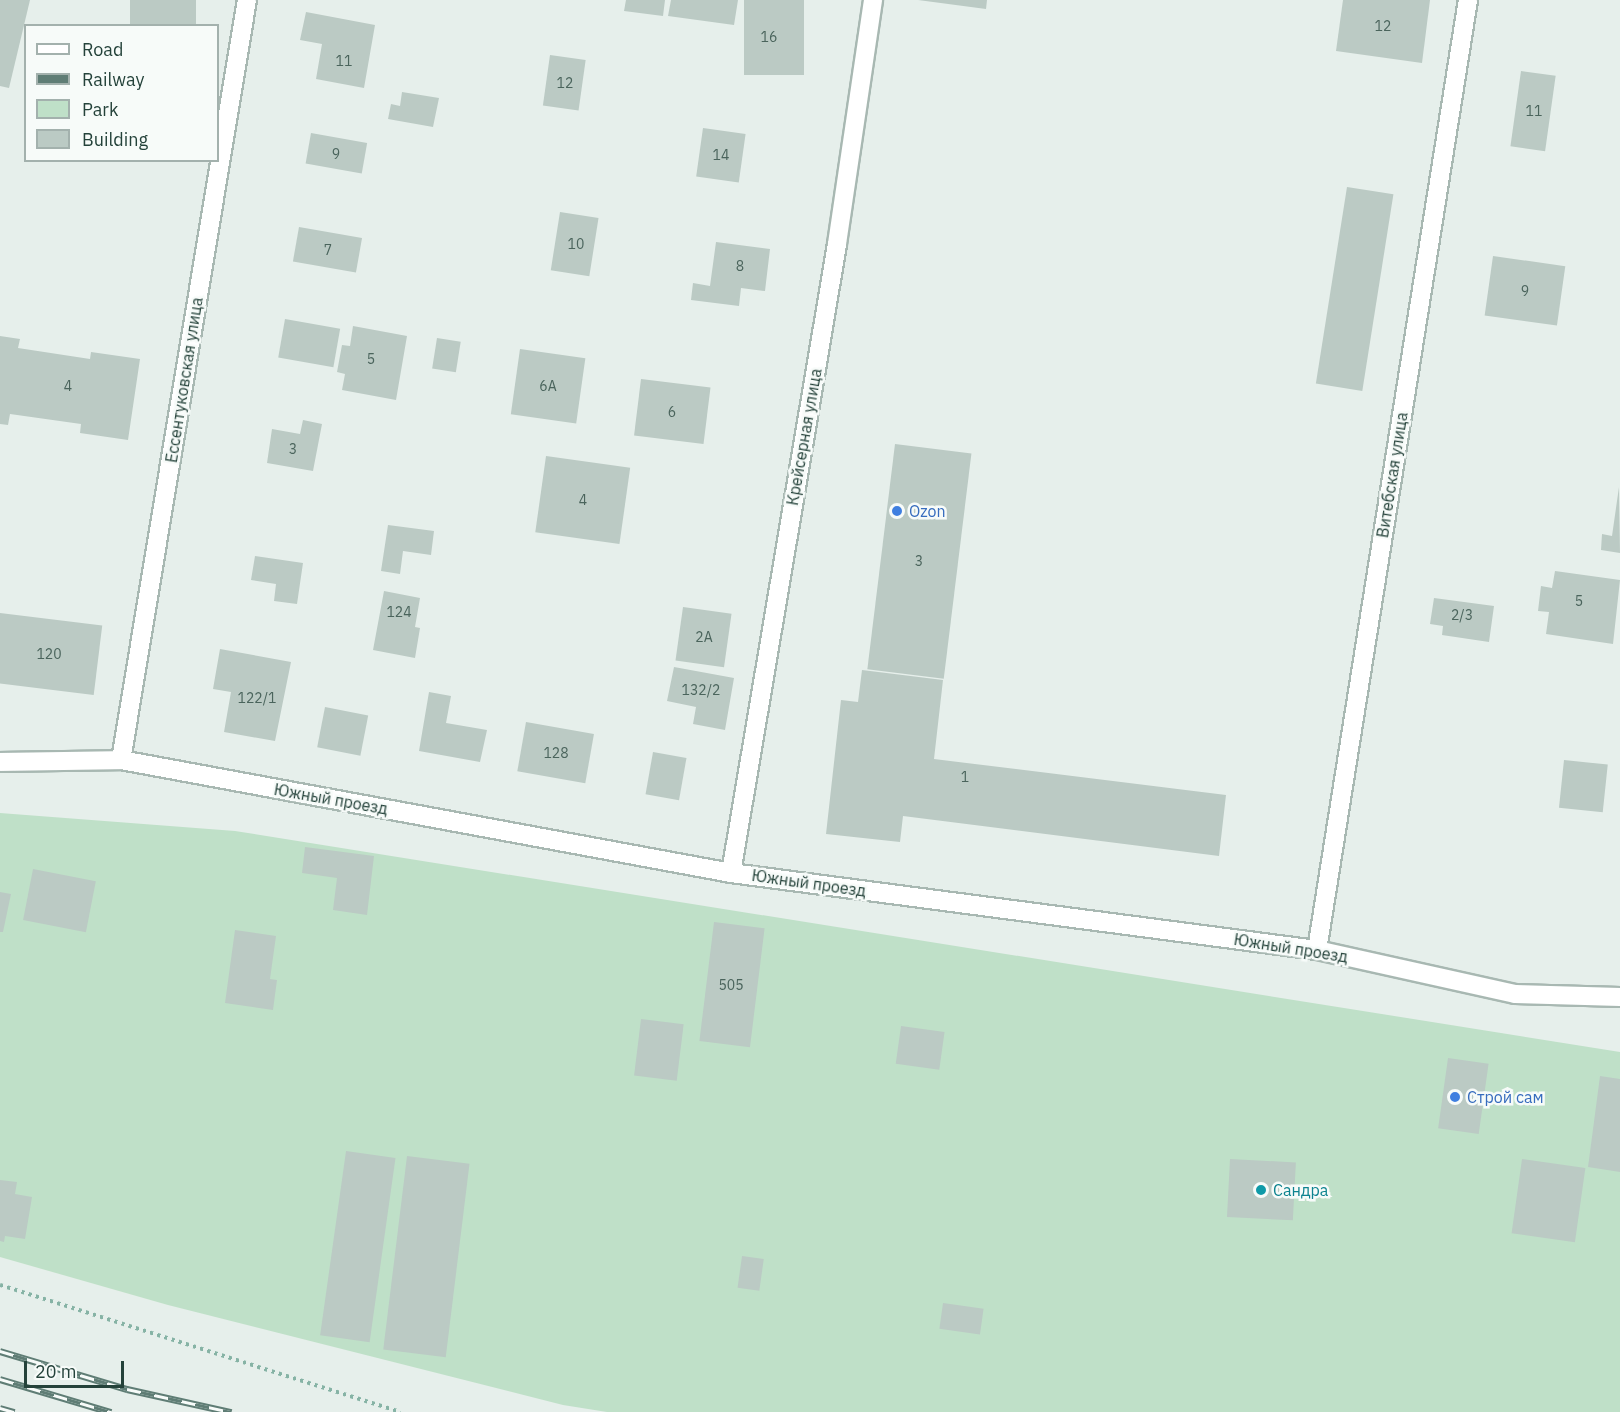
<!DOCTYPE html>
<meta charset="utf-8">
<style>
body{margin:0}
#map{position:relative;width:1620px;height:1412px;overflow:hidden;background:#e6efeb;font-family:"IBM Plex Sans",sans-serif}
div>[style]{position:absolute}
.green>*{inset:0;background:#bfe0c8}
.building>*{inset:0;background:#bbcac4;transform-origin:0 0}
.path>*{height:4px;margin-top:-2px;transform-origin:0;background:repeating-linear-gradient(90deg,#86b3a5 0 3px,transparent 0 7.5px)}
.roads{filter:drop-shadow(2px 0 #a8b8b2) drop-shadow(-2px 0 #a8b8b2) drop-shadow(0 2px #a8b8b2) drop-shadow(0 -2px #a8b8b2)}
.minor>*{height:18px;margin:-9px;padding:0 9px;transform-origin:9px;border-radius:9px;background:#fff}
.rail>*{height:7px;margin-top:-3.5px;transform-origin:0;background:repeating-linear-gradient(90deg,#f7fbf9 0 14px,#5f7d75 0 28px);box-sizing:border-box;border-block:2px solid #5f7d75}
.dots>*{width:16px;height:16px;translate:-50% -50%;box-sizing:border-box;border:3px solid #f7fbf9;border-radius:50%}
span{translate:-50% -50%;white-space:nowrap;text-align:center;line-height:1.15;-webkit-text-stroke:5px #f7fbf9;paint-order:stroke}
.number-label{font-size:14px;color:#4a645c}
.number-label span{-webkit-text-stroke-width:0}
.street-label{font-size:16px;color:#24423a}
.shop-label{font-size:16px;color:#366cbe}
.left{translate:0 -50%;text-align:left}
.culture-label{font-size:16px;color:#0d838f}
.legend{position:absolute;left:24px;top:24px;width:195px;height:138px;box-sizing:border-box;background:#f7fbf9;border:2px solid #a3b1ad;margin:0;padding:8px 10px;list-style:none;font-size:18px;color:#24423a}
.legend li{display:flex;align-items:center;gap:12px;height:30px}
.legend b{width:30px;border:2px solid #a3b1ad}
.scale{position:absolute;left:24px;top:1361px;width:100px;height:27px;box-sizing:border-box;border:3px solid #24423a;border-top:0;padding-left:8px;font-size:18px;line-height:21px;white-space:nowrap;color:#24423a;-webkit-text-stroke:4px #f7fbf9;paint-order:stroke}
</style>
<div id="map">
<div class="green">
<div style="clip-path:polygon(0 813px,235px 831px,1620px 1052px,1620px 1412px,607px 1412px,563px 1405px,168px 1305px,0 1257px)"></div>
</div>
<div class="building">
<div style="clip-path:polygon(0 0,30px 0,9px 88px,0 86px)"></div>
<div style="left:130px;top:0;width:66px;height:26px"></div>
<div style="clip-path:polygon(626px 0,665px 0,663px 16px,624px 11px)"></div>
<div style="clip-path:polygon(671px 0,738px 0,734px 25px,668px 16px)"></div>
<div style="left:744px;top:0;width:60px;height:75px"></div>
<div style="clip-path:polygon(918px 0,987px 0,986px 9px)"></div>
<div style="clip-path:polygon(1343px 0,1430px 0,1422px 63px,1336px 51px)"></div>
<div style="clip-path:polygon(306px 12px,375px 25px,364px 88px,316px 79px,322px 44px,300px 40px)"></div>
<div style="left:550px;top:55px;width:36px;height:51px;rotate:8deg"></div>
<div style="left:1521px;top:71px;width:35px;height:76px;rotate:8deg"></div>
<div style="clip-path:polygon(402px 92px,439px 98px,433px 127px,388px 119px,391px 104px,400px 106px)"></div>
<div style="left:703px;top:128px;width:43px;height:49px;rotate:8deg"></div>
<div style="left:311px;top:133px;width:57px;height:31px;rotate:10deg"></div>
<div style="left:1347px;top:187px;width:47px;height:199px;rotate:9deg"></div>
<div style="left:560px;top:212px;width:39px;height:59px;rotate:9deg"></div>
<div style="left:299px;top:227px;width:64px;height:35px;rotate:10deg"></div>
<div style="clip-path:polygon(716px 242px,770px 249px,765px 291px,741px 288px,739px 306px,691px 300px,693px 283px,710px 286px)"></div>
<div style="left:1493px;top:256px;width:73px;height:60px;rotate:8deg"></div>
<div style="left:285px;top:319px;width:56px;height:39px;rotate:10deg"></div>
<div style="clip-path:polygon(353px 326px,407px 336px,396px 400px,342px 390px,345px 374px,337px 372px,342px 345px,350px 346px)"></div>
<div style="clip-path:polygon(0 336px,20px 339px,18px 348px,90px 359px,91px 352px,140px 359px,128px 440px,80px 433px,81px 424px,10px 414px,8px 425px,0 424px)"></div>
<div style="left:437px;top:338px;width:24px;height:31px;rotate:9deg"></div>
<div style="left:520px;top:349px;width:66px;height:66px;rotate:8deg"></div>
<div style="left:641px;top:379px;width:70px;height:57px;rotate:7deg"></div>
<div style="clip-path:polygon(303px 420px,322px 424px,313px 471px,267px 463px,272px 429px,300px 434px)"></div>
<div style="left:895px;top:444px;width:77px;height:227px;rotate:7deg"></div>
<div style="left:546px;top:456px;width:85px;height:77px;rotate:8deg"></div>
<div style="clip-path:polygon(1619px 487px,1620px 553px,1601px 550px,1602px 534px,1612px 536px)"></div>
<div style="clip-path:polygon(388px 525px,434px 531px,431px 555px,403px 551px,400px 574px,381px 571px)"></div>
<div style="clip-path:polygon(255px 556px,303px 563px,297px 604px,274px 601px,276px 584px,251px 580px)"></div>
<div style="clip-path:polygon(1555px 571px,1620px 580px,1613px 644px,1546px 634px,1549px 612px,1538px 611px,1541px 586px,1552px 588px)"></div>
<div style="clip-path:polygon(384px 591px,420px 598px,415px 627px,420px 628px,415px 658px,373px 650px)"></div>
<div style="clip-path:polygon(1434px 598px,1494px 606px,1489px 642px,1442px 635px,1443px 626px,1430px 624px)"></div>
<div style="left:683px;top:607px;width:49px;height:54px;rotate:8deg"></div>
<div style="left:0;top:613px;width:103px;height:70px;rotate:7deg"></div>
<div style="clip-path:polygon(220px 649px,291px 662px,275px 741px,224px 732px,231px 692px,213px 689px)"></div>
<div style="clip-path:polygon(674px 667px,734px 678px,725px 730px,693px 724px,696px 707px,667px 701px)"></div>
<div style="clip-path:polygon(862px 670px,943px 680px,934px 759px,1226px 795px,1219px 856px,903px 816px,900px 842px,826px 834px,841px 700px,858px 702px)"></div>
<div style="clip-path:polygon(429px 692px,451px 696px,446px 723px,487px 730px,480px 762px,419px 751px)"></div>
<div style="left:325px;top:707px;width:44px;height:41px;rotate:11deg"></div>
<div style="left:526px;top:722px;width:69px;height:50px;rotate:10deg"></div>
<div style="left:653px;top:752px;width:34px;height:43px;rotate:10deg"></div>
<div style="left:1564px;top:760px;width:44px;height:48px;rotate:6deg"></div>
<div style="clip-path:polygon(305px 847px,374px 856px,367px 915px,333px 910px,337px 878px,302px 873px)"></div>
<div style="left:33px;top:869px;width:64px;height:52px;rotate:11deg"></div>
<div style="clip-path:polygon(0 892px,11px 894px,3px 932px,0 932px)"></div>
<div style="left:714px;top:922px;width:51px;height:120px;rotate:7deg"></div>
<div style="clip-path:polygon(235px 930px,276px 936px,270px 979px,277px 980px,273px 1010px,225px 1003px)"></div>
<div style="left:641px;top:1019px;width:43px;height:57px;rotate:7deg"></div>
<div style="left:901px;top:1026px;width:44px;height:38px;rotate:8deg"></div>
<div style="left:1448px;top:1058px;width:41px;height:71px;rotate:8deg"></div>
<div style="clip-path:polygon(1600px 1076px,1620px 1079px,1620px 1172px,1588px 1167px)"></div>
<div style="left:346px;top:1151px;width:50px;height:186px;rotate:8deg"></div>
<div style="left:407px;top:1156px;width:63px;height:195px;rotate:7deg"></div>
<div style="left:1230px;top:1159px;width:66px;height:58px;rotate:3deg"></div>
<div style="left:1522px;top:1159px;width:64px;height:75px;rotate:8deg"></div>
<div style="clip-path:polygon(0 1180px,17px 1182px,15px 1194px,32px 1197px,25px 1239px,5px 1236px,4px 1242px,0 1241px)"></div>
<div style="left:742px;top:1256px;width:22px;height:32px;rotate:8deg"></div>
<div style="left:943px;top:1303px;width:41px;height:26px;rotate:8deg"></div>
</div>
<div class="path">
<div style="left:0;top:1285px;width:420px;rotate:17.6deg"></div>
</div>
<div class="roads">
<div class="minor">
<div style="left:121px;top:760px;width:770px;rotate:-80.59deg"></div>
<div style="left:0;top:762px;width:121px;rotate:-0.9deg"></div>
<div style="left:121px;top:760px;width:620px;rotate:10.49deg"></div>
<div style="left:731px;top:873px;width:591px;rotate:7.49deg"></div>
<div style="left:1317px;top:950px;width:203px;rotate:12.5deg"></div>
<div style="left:1515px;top:994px;width:105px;rotate:1.6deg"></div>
<div style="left:731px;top:873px;width:638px;rotate:-80.43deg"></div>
<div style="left:837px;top:244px;width:247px;rotate:-81.6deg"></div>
<div style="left:1317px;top:950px;width:962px;rotate:-80.97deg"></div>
</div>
</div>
<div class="rail">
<div style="left:0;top:1351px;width:133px;rotate:16.7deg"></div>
<div style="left:127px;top:1389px;width:107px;rotate:12.5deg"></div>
<div style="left:0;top:1379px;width:116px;rotate:16.6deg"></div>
<div style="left:0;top:1408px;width:15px;rotate:16deg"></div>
</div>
<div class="dots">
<div style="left:897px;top:511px;background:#3f7fe0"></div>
<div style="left:1455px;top:1097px;background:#3f7fe0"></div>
<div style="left:1261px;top:1190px;background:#0f9aa8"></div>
</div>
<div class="number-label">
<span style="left:1383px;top:26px">12</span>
<span style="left:769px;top:37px">16</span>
<span style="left:344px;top:61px">11</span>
<span style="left:565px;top:83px">12</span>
<span style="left:1534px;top:111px">11</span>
<span style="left:336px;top:154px">9</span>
<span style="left:721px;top:155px">14</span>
<span style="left:576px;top:244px">10</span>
<span style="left:328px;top:250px">7</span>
<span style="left:740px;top:266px">8</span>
<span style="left:1525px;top:291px">9</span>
<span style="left:371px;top:359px">5</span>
<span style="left:68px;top:386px">4</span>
<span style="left:548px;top:386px">6А</span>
<span style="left:672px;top:412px">6</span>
<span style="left:293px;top:449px">3</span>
<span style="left:583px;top:500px">4</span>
<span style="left:919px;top:561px">3</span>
<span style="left:1579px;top:601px">5</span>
<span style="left:399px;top:612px">124</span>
<span style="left:1462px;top:615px">2/3</span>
<span style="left:704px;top:637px">2А</span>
<span style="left:49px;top:654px">120</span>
<span style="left:701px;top:690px">132/2</span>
<span style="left:257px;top:698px">122/1</span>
<span style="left:556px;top:753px">128</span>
<span style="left:965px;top:777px">1</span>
<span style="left:731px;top:985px">505</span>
</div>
<div class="street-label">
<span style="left:184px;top:380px;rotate:-81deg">Ессентуковская улица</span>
<span style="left:804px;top:437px;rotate:-80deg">Крейсерная улица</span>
<span style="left:1392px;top:475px;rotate:-81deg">Витебская улица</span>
<span style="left:331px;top:799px;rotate:10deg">Южный проезд</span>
<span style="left:809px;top:883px;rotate:8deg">Южный проезд</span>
<span style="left:1291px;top:948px;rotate:9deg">Южный проезд</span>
</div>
<div class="shop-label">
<span class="left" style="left:909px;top:511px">Ozon</span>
<span class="left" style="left:1467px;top:1097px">Строй сам</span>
</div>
<div class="culture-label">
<span class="left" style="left:1273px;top:1190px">Сандра</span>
</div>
<ul class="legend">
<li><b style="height:8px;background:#fff"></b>Road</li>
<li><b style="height:8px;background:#5f7d75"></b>Railway</li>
<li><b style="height:16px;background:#bfe0c8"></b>Park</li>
<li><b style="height:16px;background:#bbcac4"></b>Building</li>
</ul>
<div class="scale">20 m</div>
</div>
